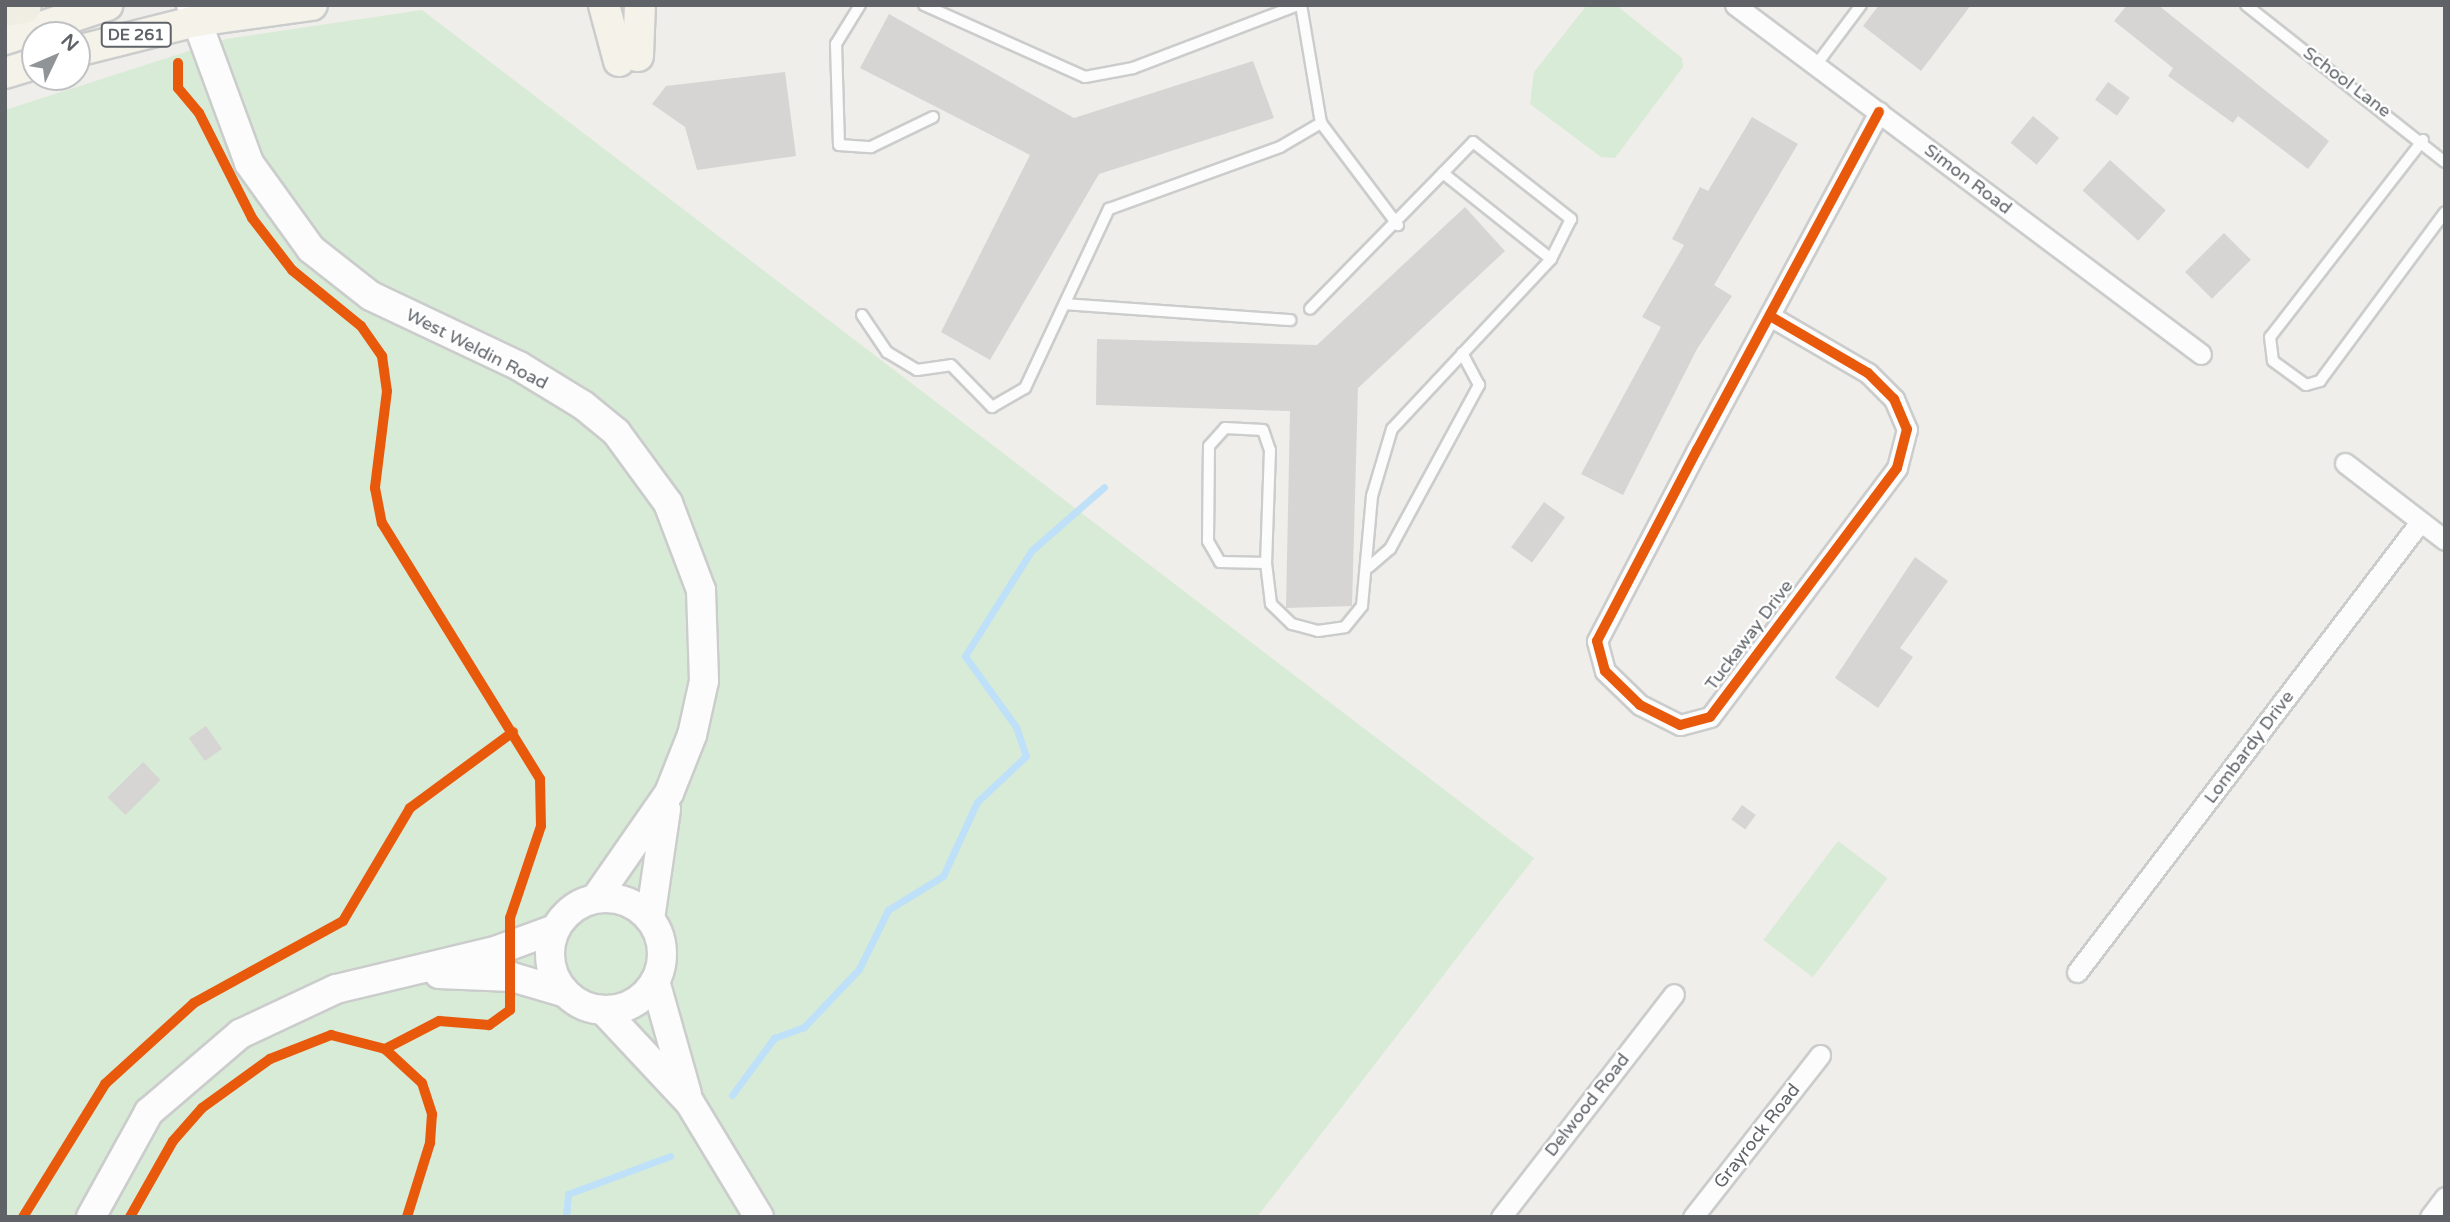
<!DOCTYPE html>
<style>
body{margin:0}
#map{position:relative;width:2450px;height:1222px;overflow:hidden;background:#efeeea;font-family:"Varela Round",sans-serif}
div>[style]{position:absolute}
.green>*{inset:0;background:#d8ebd6;transform-origin:0 0}
.stream>*{height:7px;margin:-3.5px;padding:0 3.5px;transform-origin:3.5px;border-radius:3.5px;background:#bfe0f9}
.building>*{inset:0;background:#d6d5d3;transform-origin:0 0}
.roads{filter:drop-shadow(2px 0 #cbcccc) drop-shadow(-2px 0 #cbcccc) drop-shadow(0 2px #cbcccc) drop-shadow(0 -2px #cbcccc)}
.lane>*{height:10px;margin:-5px;padding:0 5px;transform-origin:5px;border-radius:5px;background:#fdfcfc}
.street>*{height:19px;margin:-9.5px;padding:0 9.5px;transform-origin:9.5px;border-radius:9.5px;background:#fdfcfc}
.secondary>*{height:28px;margin:-14px;padding:0 14px;transform-origin:14px;border-radius:14px;background:#fdfcfc}
.secondary>.ring{margin:-14px;padding:0;box-sizing:content-box;background:none;border:28px solid #fdfcfc;border-radius:50%}
.primary>*{height:30px;margin:-15px;padding:0 15px;transform-origin:15px;border-radius:15px;background:#f4f2e9}
.highway>*{height:35px;margin:-17.5px;padding:0 17.5px;transform-origin:17.5px;border-radius:17.5px;background:#f0ede3}
.cycleway>*{height:10px;margin:-5px;padding:0 5px;transform-origin:5px;border-radius:5px;background:#e8590c}
span{translate:-50% -50%;white-space:nowrap;text-align:center;line-height:1.15;-webkit-text-stroke:5px #fff;paint-order:stroke}
.shield-label span{padding:2px 5px;background:#fff;border:2px solid;border-radius:5px;-webkit-text-stroke-width:0}
.shield-label{font-size:16px;color:#5f6368;font-weight:700}
.street-label{font-size:18px;color:#5f6368}
.frame{position:absolute;inset:0;border:7px solid #5f6368;pointer-events:none}
.north{position:absolute;left:21px;top:21px;width:70px;height:70px;box-sizing:border-box;background:#fff;border:2px solid #bfc1c3;border-radius:50%;rotate:46deg;font-size:19px;font-weight:700;line-height:28px;text-align:center;color:#5f6368}
.north::after{content:'';display:block;margin:auto;width:24px;height:32px;background:#919496;clip-path:polygon(50% 0,100% 100%,50% 72%,0 100%)}
</style>
<div id="map">
<div class="green">
<div style="clip-path:polygon(1587px 5px,1616px 5px,1682px 58px,1683px 67px,1615px 158px,1601px 157px,1530px 104px,1534px 72px)"></div>
<div style="clip-path:polygon(422px 10px,1534px 858px,1257px 1217px,5px 1217px,5px 110px,226px 39px)"></div>
<div style="left:1838px;top:841px;width:62px;height:124px;rotate:37deg"></div>
</div>
<div class="stream">
<div style="left:732px;top:1095px;width:71px;rotate:-53.6deg"></div>
<div style="left:774px;top:1038px;width:32px;rotate:-20deg"></div>
<div style="left:804px;top:1027px;width:80px;rotate:-46.5deg"></div>
<div style="left:859px;top:969px;width:66px;rotate:-63.8deg"></div>
<div style="left:888px;top:910px;width:65px;rotate:-31.7deg"></div>
<div style="left:943px;top:876px;width:81px;rotate:-65.3deg"></div>
<div style="left:977px;top:802px;width:67px;rotate:-43.2deg"></div>
<div style="left:1026px;top:756px;width:31px;rotate:-109deg"></div>
<div style="left:1016px;top:727px;width:87px;rotate:-125.7deg"></div>
<div style="left:965px;top:656px;width:124px;rotate:-57.8deg"></div>
<div style="left:1031px;top:551px;width:97px;rotate:-41.2deg"></div>
<div style="left:566px;top:1217px;width:23px;rotate:-85deg"></div>
<div style="left:568px;top:1194px;width:109px;rotate:-20.4deg"></div>
</div>
<div class="building">
<div style="clip-path:polygon(1879px 5px,1971px 5px,1921px 71px,1863px 26px)"></div>
<div style="clip-path:polygon(2127px 5px,2158px 5px,2329px 141px,2308px 169px,2238px 116px,2233px 123px,2168px 76px,2173px 68px,2114px 21px)"></div>
<div style="clip-path:polygon(889px 14px,1074px 118px,1253px 61px,1274px 118px,1099px 174px,990px 360px,941px 332px,1030px 155px,860px 68px)"></div>
<div style="clip-path:polygon(785px 72px,796px 156px,697px 170px,685px 127px,652px 104px,666px 86px)"></div>
<div style="left:2108px;top:82px;width:27px;height:22px;rotate:36deg"></div>
<div style="left:2033px;top:116px;width:34px;height:35px;rotate:40deg"></div>
<div style="clip-path:polygon(1752px 117px,1798px 144px,1714px 285px,1732px 296px,1697px 349px,1623px 495px,1581px 474px,1661px 327px,1642px 317px,1684px 245px,1672px 239px,1700px 187px,1708px 191px)"></div>
<div style="left:2110px;top:160px;width:75px;height:41px;rotate:42deg"></div>
<div style="clip-path:polygon(1465px 207px,1505px 251px,1358px 388px,1352px 606px,1286px 608px,1290px 411px,1096px 405px,1097px 339px,1317px 345px)"></div>
<div style="left:2224px;top:233px;width:38px;height:55px;rotate:45deg"></div>
<div style="left:1544px;top:502px;width:26px;height:56px;rotate:36deg"></div>
<div style="clip-path:polygon(1915px 557px,1948px 581px,1900px 648px,1913px 657px,1878px 708px,1835px 678px)"></div>
<div style="left:206px;top:726px;width:28px;height:21px;rotate:55deg"></div>
<div style="left:143px;top:762px;width:25px;height:50px;rotate:45deg"></div>
<div style="left:1742px;top:805px;width:17px;height:18px;rotate:36deg"></div>
</div>
<div class="roads">
<div class="lane">
<div style="left:860px;top:5px;width:46px;rotate:121.6deg"></div>
<div style="left:836px;top:44px;width:101px;rotate:88.3deg"></div>
<div style="left:839px;top:145px;width:32px;rotate:4deg"></div>
<div style="left:871px;top:147px;width:69px;rotate:-25.8deg"></div>
<div style="left:924px;top:5px;width:176px;rotate:24.1deg"></div>
<div style="left:1085px;top:77px;width:49px;rotate:-10.6deg"></div>
<div style="left:1133px;top:68px;width:177px;rotate:-20.9deg"></div>
<div style="left:2246px;top:5px;width:253px;rotate:38.3deg"></div>
<div style="left:1816px;top:65px;width:75px;rotate:-53.1deg"></div>
<div style="left:1321px;top:123px;width:128px;rotate:53deg"></div>
<div style="left:2423px;top:140px;width:249px;rotate:127.8deg"></div>
<div style="left:2270px;top:337px;width:24px;rotate:83deg"></div>
<div style="left:2273px;top:361px;width:41px;rotate:36deg"></div>
<div style="left:2306px;top:385px;width:15px;rotate:-16deg"></div>
<div style="left:2320px;top:381px;width:210px;rotate:-53.5deg"></div>
<div style="left:1443px;top:173px;width:43px;rotate:-45.9deg"></div>
<div style="left:1473px;top:142px;width:125px;rotate:38.2deg"></div>
<div style="left:1571px;top:219px;width:45px;rotate:116.6deg"></div>
<div style="left:1065px;top:304px;width:226px;rotate:4.1deg"></div>
<div style="left:862px;top:315px;width:45px;rotate:56deg"></div>
<div style="left:887px;top:352px;width:35px;rotate:31deg"></div>
<div style="left:917px;top:370px;width:34px;rotate:-8deg"></div>
<div style="left:951px;top:365px;width:59px;rotate:45.7deg"></div>
<div style="left:992px;top:407px;width:38px;rotate:-30deg"></div>
<div style="left:1025px;top:388px;width:198px;rotate:-64.9deg"></div>
<div style="left:1109px;top:209px;width:182px;rotate:-19.9deg"></div>
<div style="left:1280px;top:147px;width:48px;rotate:-30.3deg"></div>
<div style="left:1321px;top:123px;width:120px;rotate:-99.6deg"></div>
<div style="left:1266px;top:563px;width:46px;rotate:-178.8deg"></div>
<div style="left:1220px;top:562px;width:24px;rotate:-120deg"></div>
<div style="left:1208px;top:541px;width:95px;rotate:-89.4deg"></div>
<div style="left:1209px;top:446px;width:24px;rotate:-48deg"></div>
<div style="left:1225px;top:428px;width:38px;rotate:3deg"></div>
<div style="left:1263px;top:430px;width:21px;rotate:71deg"></div>
<div style="left:1270px;top:450px;width:113px;rotate:92deg"></div>
<div style="left:1266px;top:563px;width:41px;rotate:83deg"></div>
<div style="left:1271px;top:604px;width:29px;rotate:44deg"></div>
<div style="left:1292px;top:624px;width:27px;rotate:15deg"></div>
<div style="left:1318px;top:631px;width:27px;rotate:-8deg"></div>
<div style="left:1345px;top:627px;width:27px;rotate:-51deg"></div>
<div style="left:1362px;top:606px;width:110px;rotate:-84.8deg"></div>
<div style="left:1372px;top:496px;width:70px;rotate:-73.4deg"></div>
<div style="left:1392px;top:429px;width:233px;rotate:-46.9deg"></div>
<div style="left:1551px;top:259px;width:138px;rotate:-141.5deg"></div>
<div style="left:1443px;top:173px;width:190px;rotate:134.4deg"></div>
<div style="left:1369px;top:567px;width:28px;rotate:-41deg"></div>
<div style="left:1390px;top:549px;width:187px;rotate:-61.5deg"></div>
<div style="left:1479px;top:385px;width:36px;rotate:-118deg"></div>
</div>
<div class="street">
<div style="left:1735px;top:5px;width:582px;rotate:36.83deg"></div>
<div style="left:1770px;top:316px;width:113px;rotate:30.2deg"></div>
<div style="left:1868px;top:373px;width:37px;rotate:45deg"></div>
<div style="left:1894px;top:399px;width:33px;rotate:67deg"></div>
<div style="left:1907px;top:429px;width:40px;rotate:104.4deg"></div>
<div style="left:1897px;top:468px;width:311px;rotate:126.9deg"></div>
<div style="left:1710px;top:717px;width:31px;rotate:165deg"></div>
<div style="left:1680px;top:725px;width:45px;rotate:-153.4deg"></div>
<div style="left:1640px;top:705px;width:49px;rotate:-135.8deg"></div>
<div style="left:1605px;top:671px;width:31px;rotate:-105deg"></div>
<div style="left:1597px;top:641px;width:216px;rotate:-62.4deg"></div>
<div style="left:1697px;top:450px;width:384px;rotate:-61.7deg"></div>
<div style="left:2345px;top:463px;width:126px;rotate:37.6deg"></div>
<div style="left:2077px;top:972px;width:566px;rotate:-52.68deg"></div>
<div style="left:1501px;top:1217px;width:282px;rotate:-52.2deg"></div>
<div style="left:1693px;top:1217px;width:206px;rotate:-51.9deg"></div>
<div style="left:2430px;top:1217px;width:25px;rotate:-53deg"></div>
</div>
<div class="secondary">
<div style="left:191px;top:5px;width:168px;rotate:69.8deg"></div>
<div style="left:249px;top:163px;width:106px;rotate:54.2deg"></div>
<div style="left:311px;top:249px;width:76px;rotate:38.1deg"></div>
<div style="left:371px;top:296px;width:164px;rotate:25.3deg"></div>
<div style="left:519px;top:366px;width:75px;rotate:31.4deg"></div>
<div style="left:583px;top:405px;width:43px;rotate:39.3deg"></div>
<div style="left:616px;top:432px;width:88px;rotate:53.8deg"></div>
<div style="left:668px;top:503px;width:93px;rotate:69.2deg"></div>
<div style="left:701px;top:590px;width:91px;rotate:88.1deg"></div>
<div style="left:704px;top:681px;width:55px;rotate:102.5deg"></div>
<div style="left:692px;top:735px;width:62px;rotate:111.6deg"></div>
<div style="left:669px;top:793px;width:128px;rotate:124.8deg"></div>
<div class="ring" style="left:550px;top:898px;width:84px;height:84px"></div>
<div style="left:650px;top:919px;width:111px;rotate:-81.7deg"></div>
<div style="left:439px;top:974px;width:73px;rotate:2.4deg"></div>
<div style="left:512px;top:977px;width:56px;rotate:16.5deg"></div>
<div style="left:655px;top:981px;width:117px;rotate:74.2deg"></div>
<div style="left:603px;top:1010px;width:127px;rotate:46.9deg"></div>
<div style="left:690px;top:1103px;width:133px;rotate:58.8deg"></div>
<div style="left:91px;top:1217px;width:120px;rotate:-61.1deg"></div>
<div style="left:149px;top:1112px;width:120px;rotate:-40.6deg"></div>
<div style="left:240px;top:1034px;width:106px;rotate:-25.1deg"></div>
<div style="left:336px;top:989px;width:167px;rotate:-13.5deg"></div>
<div style="left:498px;top:950px;width:61px;rotate:-20.2deg"></div>
</div>
<div class="primary">
<div style="left:604px;top:5px;width:58px;rotate:75deg"></div>
<div style="left:5px;top:39px;width:108px;rotate:-18.4deg"></div>
<div style="left:77px;top:51px;width:123px;rotate:-14.1deg"></div>
<div style="left:196px;top:21px;width:117px;rotate:-7.9deg"></div>
<div style="left:638px;top:56px;width:51px;rotate:-87.8deg"></div>
<div style="left:5px;top:73px;width:31px;rotate:-17deg"></div>
</div>
<div class="highway">
<div style="left:5px;top:8px;width:18px;rotate:-9deg"></div>
</div>
</div>
<div class="cycleway">
<div style="left:178px;top:63px;width:25px;rotate:90deg"></div>
<div style="left:178px;top:88px;width:33px;rotate:50deg"></div>
<div style="left:199px;top:113px;width:118px;rotate:63.2deg"></div>
<div style="left:252px;top:218px;width:66px;rotate:52.4deg"></div>
<div style="left:292px;top:270px;width:89px;rotate:39.1deg"></div>
<div style="left:361px;top:326px;width:37px;rotate:55deg"></div>
<div style="left:382px;top:356px;width:35px;rotate:82deg"></div>
<div style="left:387px;top:391px;width:98px;rotate:97.1deg"></div>
<div style="left:375px;top:488px;width:36px;rotate:79deg"></div>
<div style="left:382px;top:523px;width:301px;rotate:58.3deg"></div>
<div style="left:540px;top:779px;width:47px;rotate:88.8deg"></div>
<div style="left:541px;top:826px;width:97px;rotate:108.6deg"></div>
<div style="left:510px;top:918px;width:92px;rotate:90deg"></div>
<div style="left:510px;top:1010px;width:26px;rotate:144deg"></div>
<div style="left:489px;top:1025px;width:50px;rotate:-175.4deg"></div>
<div style="left:439px;top:1021px;width:61px;rotate:152.6deg"></div>
<div style="left:1770px;top:316px;width:113px;rotate:30.2deg"></div>
<div style="left:1868px;top:373px;width:37px;rotate:45deg"></div>
<div style="left:1894px;top:399px;width:33px;rotate:67deg"></div>
<div style="left:1907px;top:429px;width:40px;rotate:104.4deg"></div>
<div style="left:1897px;top:468px;width:311px;rotate:126.9deg"></div>
<div style="left:1710px;top:717px;width:31px;rotate:165deg"></div>
<div style="left:1680px;top:725px;width:45px;rotate:-153.4deg"></div>
<div style="left:1640px;top:705px;width:49px;rotate:-135.8deg"></div>
<div style="left:1605px;top:671px;width:31px;rotate:-105deg"></div>
<div style="left:1597px;top:641px;width:216px;rotate:-62.4deg"></div>
<div style="left:1697px;top:450px;width:384px;rotate:-61.7deg"></div>
<div style="left:23px;top:1217px;width:156px;rotate:-58.3deg"></div>
<div style="left:105px;top:1084px;width:120px;rotate:-42.3deg"></div>
<div style="left:194px;top:1003px;width:170px;rotate:-28.8deg"></div>
<div style="left:343px;top:921px;width:131px;rotate:-59.3deg"></div>
<div style="left:410px;top:808px;width:128px;rotate:-36.4deg"></div>
<div style="left:130px;top:1217px;width:87px;rotate:-60.5deg"></div>
<div style="left:173px;top:1141px;width:44px;rotate:-48.7deg"></div>
<div style="left:202px;top:1108px;width:84px;rotate:-35.8deg"></div>
<div style="left:270px;top:1059px;width:66px;rotate:-21.5deg"></div>
<div style="left:331px;top:1035px;width:56px;rotate:14.5deg"></div>
<div style="left:385px;top:1049px;width:50px;rotate:42.6deg"></div>
<div style="left:422px;top:1083px;width:33px;rotate:72deg"></div>
<div style="left:432px;top:1114px;width:29px;rotate:94deg"></div>
<div style="left:430px;top:1143px;width:77px;rotate:107.3deg"></div>
</div>
<div class="shield-label">
<span style="left:136px;top:35px">DE 261</span>
</div>
<div class="street-label">
<span style="left:2347px;top:82px;rotate:37deg">School Lane</span>
<span style="left:1968px;top:179px;rotate:37deg">Simon Road</span>
<span style="left:477px;top:349px;rotate:27deg">West Weldin Road</span>
<span style="left:1749px;top:635px;rotate:-53deg">Tuckaway Drive</span>
<span style="left:2249px;top:747px;rotate:-53deg">Lombardy Drive</span>
<span style="left:1587px;top:1105px;rotate:-52deg">Delwood Road</span>
<span style="left:1757px;top:1136px;rotate:-52deg">Grayrock Road</span>
</div>
<div class="frame"></div>
<div class="north">N</div>
</div>
